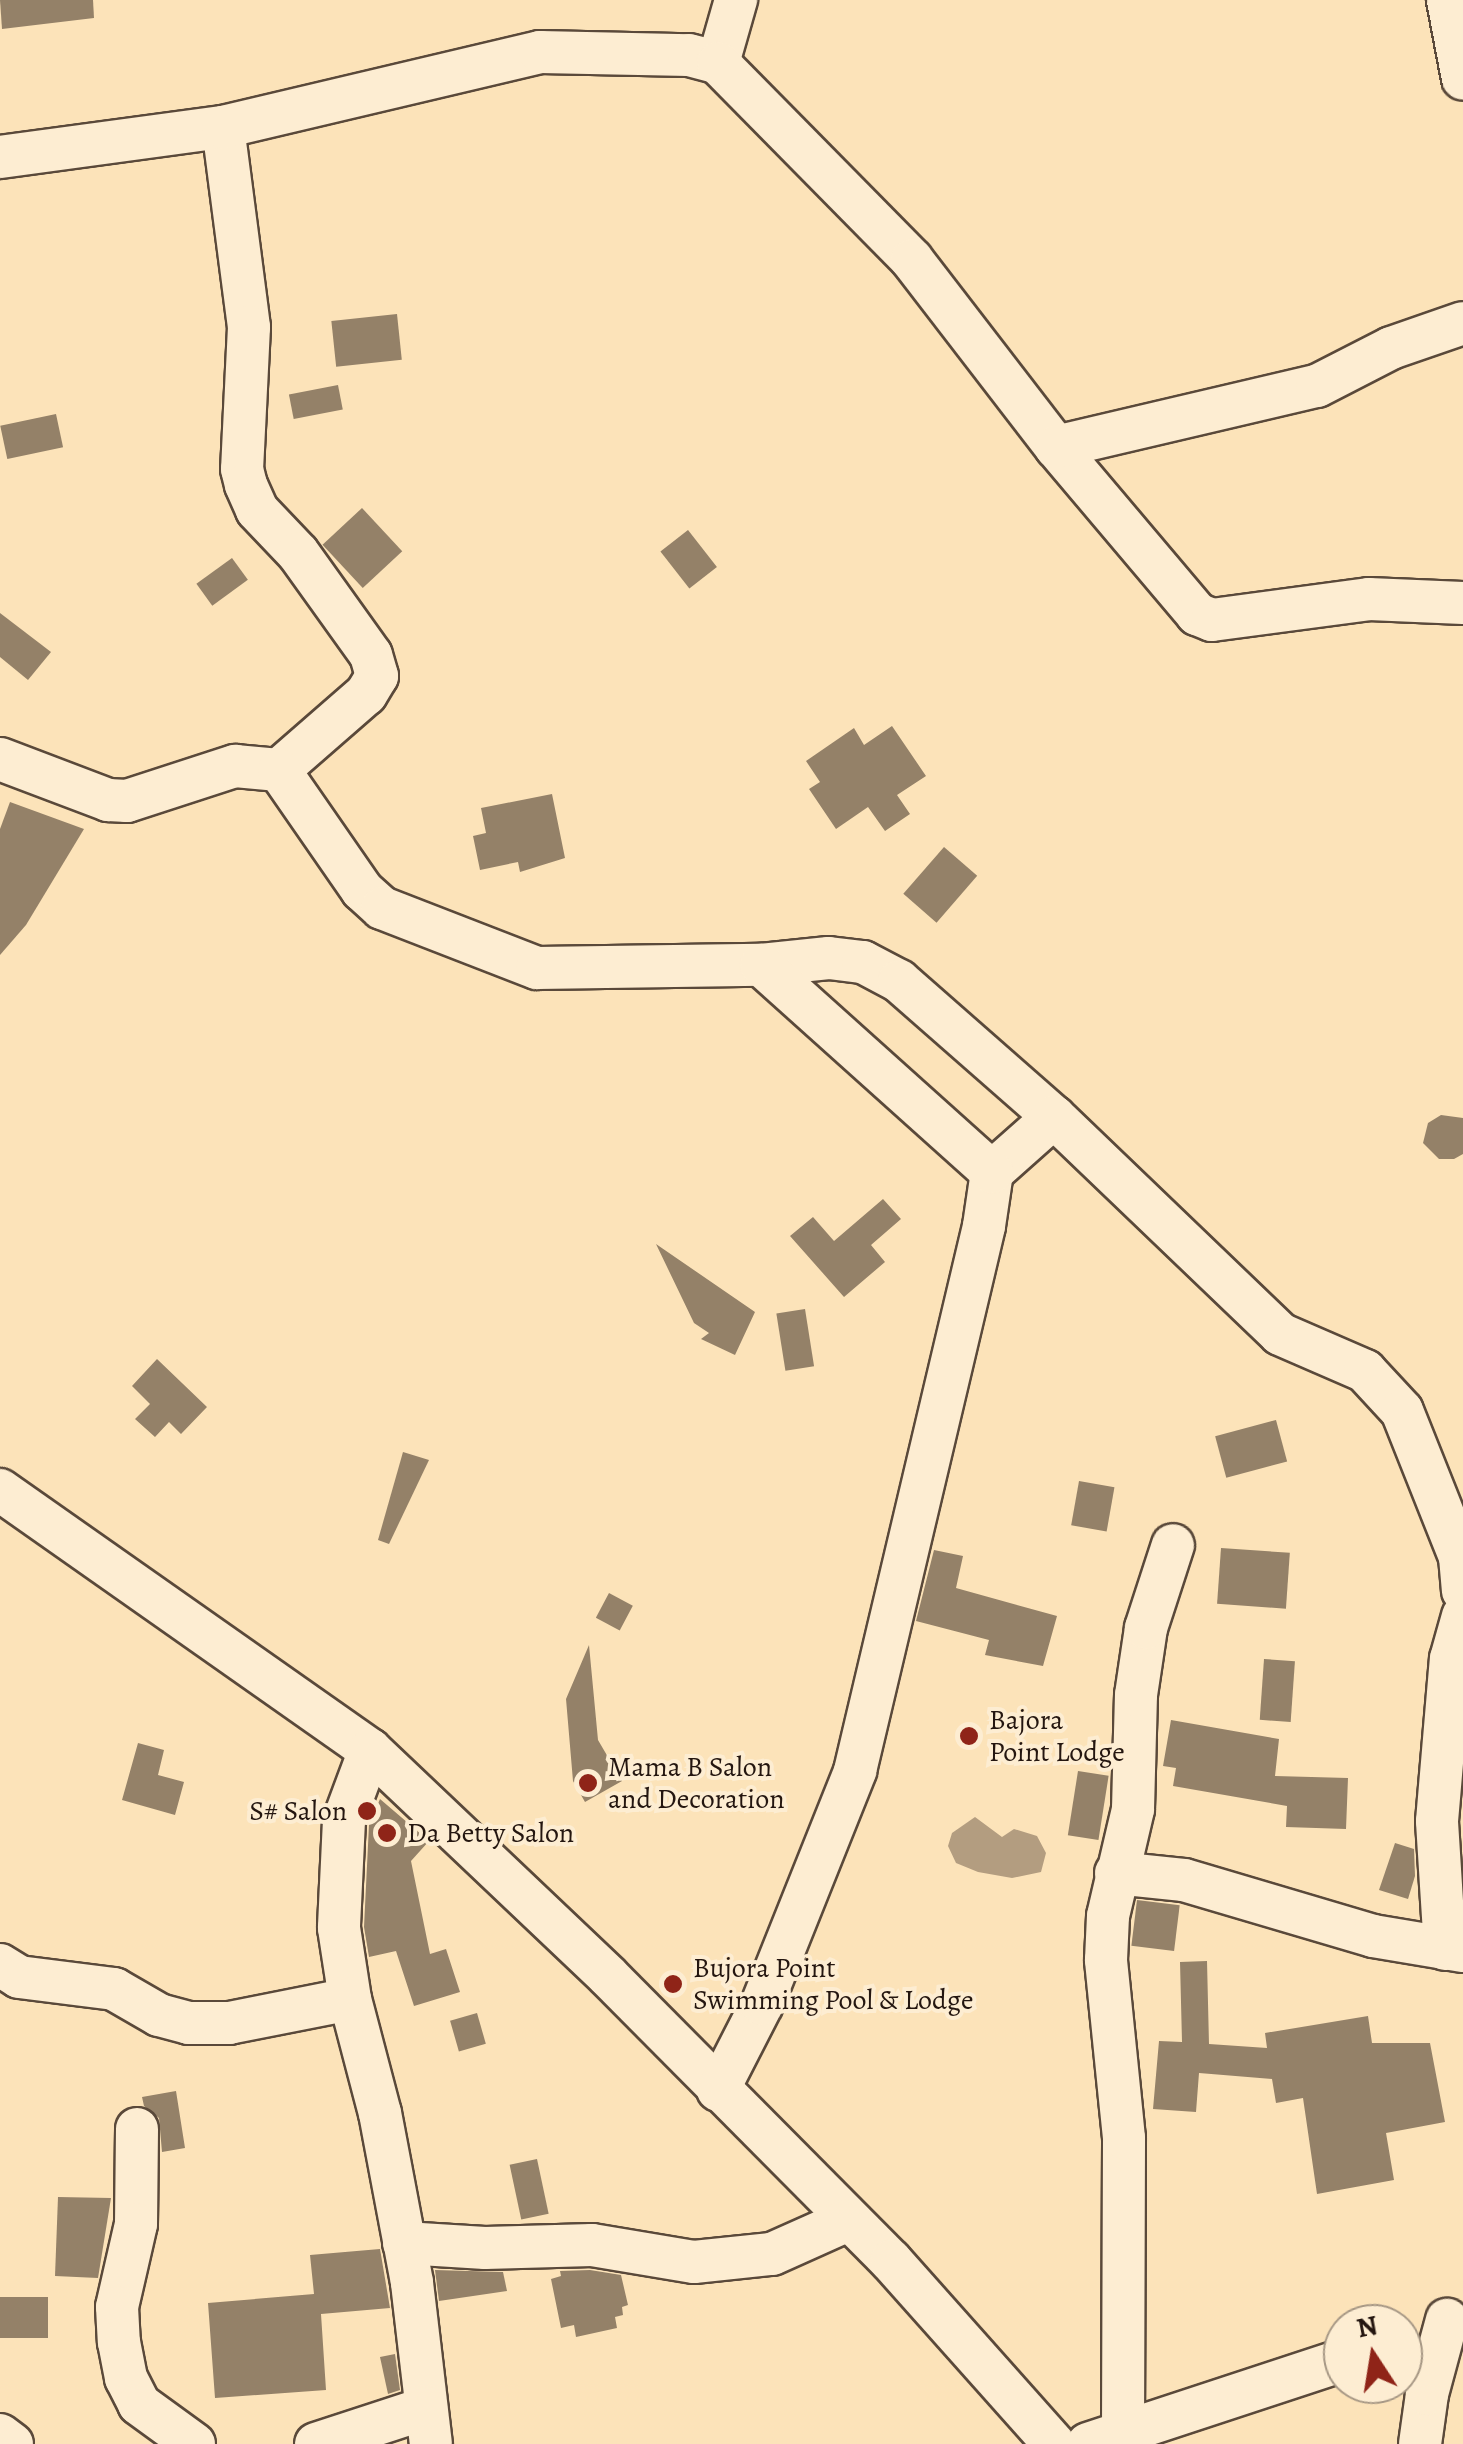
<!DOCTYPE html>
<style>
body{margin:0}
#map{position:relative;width:1463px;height:2444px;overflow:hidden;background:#fce3b9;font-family:Alegreya,serif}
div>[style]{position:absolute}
.water>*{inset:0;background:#b39d80}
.building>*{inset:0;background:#948168;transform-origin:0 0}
.roads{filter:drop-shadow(2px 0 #5a493a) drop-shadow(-2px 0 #5a493a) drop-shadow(0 2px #5a493a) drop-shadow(0 -2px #5a493a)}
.street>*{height:42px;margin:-21px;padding:0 21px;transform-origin:21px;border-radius:21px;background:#fdedd2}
.dots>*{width:28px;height:28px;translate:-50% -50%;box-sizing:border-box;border:5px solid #fdedd2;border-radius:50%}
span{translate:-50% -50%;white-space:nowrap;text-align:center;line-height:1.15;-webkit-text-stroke:8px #fdedd2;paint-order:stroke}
.poi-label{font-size:28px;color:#241610}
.left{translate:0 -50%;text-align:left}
.right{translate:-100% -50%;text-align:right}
.north{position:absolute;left:1323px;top:2304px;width:100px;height:100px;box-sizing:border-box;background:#fdedd2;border:2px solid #a69784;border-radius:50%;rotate:348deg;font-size:28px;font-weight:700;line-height:40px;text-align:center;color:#241610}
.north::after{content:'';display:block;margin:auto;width:35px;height:45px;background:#8f2418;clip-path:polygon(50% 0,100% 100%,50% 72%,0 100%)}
</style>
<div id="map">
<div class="water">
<div style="clip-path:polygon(975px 1817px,1002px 1837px,1014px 1829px,1037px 1836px,1046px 1853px,1041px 1872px,1012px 1878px,978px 1872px,956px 1863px,948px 1846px,952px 1833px)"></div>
</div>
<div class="building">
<div style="clip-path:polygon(0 0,93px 0,94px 18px,2px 29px)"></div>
<div style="left:397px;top:314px;width:46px;height:66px;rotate:84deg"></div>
<div style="left:338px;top:385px;width:25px;height:50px;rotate:79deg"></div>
<div style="left:56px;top:414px;width:34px;height:57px;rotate:78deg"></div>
<div style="left:362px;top:508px;width:59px;height:54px;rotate:47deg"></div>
<div style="left:688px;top:530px;width:47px;height:35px;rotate:52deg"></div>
<div style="left:232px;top:558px;width:27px;height:44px;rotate:54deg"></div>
<div style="clip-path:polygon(0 613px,51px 652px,28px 680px,0 657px)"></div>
<div style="clip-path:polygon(892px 726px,926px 776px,897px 795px,910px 814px,885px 831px,868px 807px,836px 829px,809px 789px,820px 782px,806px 761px,854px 728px,864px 745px)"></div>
<div style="clip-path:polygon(552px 794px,565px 858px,520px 872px,518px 862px,480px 870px,473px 836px,486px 833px,481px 808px)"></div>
<div style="clip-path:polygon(10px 802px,84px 829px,26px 925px,0 955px,0 829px)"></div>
<div style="left:944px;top:847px;width:44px;height:62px;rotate:41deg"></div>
<div style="clip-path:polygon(1441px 1115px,1463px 1118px,1463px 1154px,1454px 1159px,1439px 1159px,1423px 1143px,1428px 1123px)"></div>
<div style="clip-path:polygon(883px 1199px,901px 1219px,871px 1245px,885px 1262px,844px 1297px,790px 1236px,813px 1217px,834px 1241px)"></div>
<div style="clip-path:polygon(656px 1244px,755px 1312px,735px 1355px,701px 1339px,709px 1333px,694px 1323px)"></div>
<div style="left:805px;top:1309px;width:58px;height:29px;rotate:81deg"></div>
<div style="clip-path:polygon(157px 1359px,207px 1407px,181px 1434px,169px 1422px,155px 1437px,135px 1419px,150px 1404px,132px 1386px)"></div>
<div style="left:1276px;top:1420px;width:43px;height:63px;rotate:75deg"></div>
<div style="clip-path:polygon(403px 1452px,429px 1460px,389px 1544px,378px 1540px)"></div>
<div style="left:1079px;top:1481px;width:36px;height:45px;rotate:10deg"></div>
<div style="left:1221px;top:1548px;width:69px;height:56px;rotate:4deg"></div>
<div style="clip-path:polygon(934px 1550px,963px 1556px,956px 1588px,1057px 1616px,1043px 1666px,985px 1655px,989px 1640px,916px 1621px)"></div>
<div style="left:609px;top:1593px;width:27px;height:28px;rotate:28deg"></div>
<div style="clip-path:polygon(589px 1645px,598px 1740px,622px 1781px,585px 1802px,573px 1781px,566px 1699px)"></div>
<div style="left:1264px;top:1659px;width:31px;height:61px;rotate:4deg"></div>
<div style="clip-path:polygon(1171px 1720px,1279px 1739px,1275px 1776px,1348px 1778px,1346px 1829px,1286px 1827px,1287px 1806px,1173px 1786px,1176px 1768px,1163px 1766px)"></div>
<div style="clip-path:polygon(138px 1743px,164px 1750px,158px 1775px,184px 1782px,175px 1815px,122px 1800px)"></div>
<div style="left:1078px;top:1771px;width:31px;height:65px;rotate:9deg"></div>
<div style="clip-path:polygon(380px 1799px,429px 1841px,411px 1861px,430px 1954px,446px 1949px,460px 1992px,414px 2006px,396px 1951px,369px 1957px,364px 1927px,369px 1825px)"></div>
<div style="clip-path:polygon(1395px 1843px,1414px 1849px,1415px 1876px,1408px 1899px,1379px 1890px)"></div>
<div style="left:1137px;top:1900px;width:43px;height:46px;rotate:7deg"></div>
<div style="clip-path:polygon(1207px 1961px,1209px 2044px,1267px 2048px,1265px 2033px,1368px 2016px,1372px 2043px,1430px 2043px,1445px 2122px,1386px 2133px,1394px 2180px,1317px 2194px,1303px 2098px,1276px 2103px,1272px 2079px,1199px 2073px,1196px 2112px,1153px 2109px,1159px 2041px,1182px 2042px,1180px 1962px)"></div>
<div style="left:477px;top:2013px;width:32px;height:28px;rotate:74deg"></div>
<div style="clip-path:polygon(176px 2091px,185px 2148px,162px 2152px,159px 2118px,144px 2106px,142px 2097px)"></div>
<div style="left:537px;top:2159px;width:56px;height:28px;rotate:78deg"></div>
<div style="clip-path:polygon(58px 2197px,111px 2198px,98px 2278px,55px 2276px)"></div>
<div style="clip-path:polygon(380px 2249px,390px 2308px,321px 2314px,326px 2390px,215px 2398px,208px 2303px,314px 2294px,310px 2255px)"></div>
<div style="clip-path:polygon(435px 2270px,503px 2272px,507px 2291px,439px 2301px)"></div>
<div style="clip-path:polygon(590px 2270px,621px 2275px,628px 2305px,622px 2307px,623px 2315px,615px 2317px,617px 2328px,576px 2337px,574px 2325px,561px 2328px,551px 2279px,561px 2276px,560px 2271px)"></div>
<div style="left:0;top:2297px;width:48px;height:41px"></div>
<div style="clip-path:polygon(395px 2354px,400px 2390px,388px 2394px,380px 2357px)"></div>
</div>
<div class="roads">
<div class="street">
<div style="left:1448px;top:0;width:80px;rotate:79.2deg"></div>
<div style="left:718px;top:63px;width:66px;rotate:-74.1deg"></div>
<div style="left:223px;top:127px;width:202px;rotate:82.6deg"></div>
<div style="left:249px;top:327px;width:142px;rotate:92.8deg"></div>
<div style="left:242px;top:469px;width:16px;rotate:76deg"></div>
<div style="left:246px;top:485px;width:27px;rotate:66deg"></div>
<div style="left:257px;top:510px;width:59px;rotate:46.4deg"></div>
<div style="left:298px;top:553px;width:125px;rotate:54.4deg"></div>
<div style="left:371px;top:655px;width:22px;rotate:74deg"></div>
<div style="left:377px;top:676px;width:21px;rotate:121deg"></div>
<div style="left:366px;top:694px;width:116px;rotate:138.9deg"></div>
<div style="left:0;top:157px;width:225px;rotate:-7.7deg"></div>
<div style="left:223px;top:127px;width:326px;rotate:-13.3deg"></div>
<div style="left:540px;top:52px;width:149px;rotate:1.2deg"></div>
<div style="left:689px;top:55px;width:30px;rotate:15deg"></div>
<div style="left:718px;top:63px;width:276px;rotate:45.4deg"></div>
<div style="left:912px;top:260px;width:236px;rotate:52.4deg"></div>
<div style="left:1056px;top:447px;width:219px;rotate:49.8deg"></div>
<div style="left:1197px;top:614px;width:16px;rotate:22deg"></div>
<div style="left:1212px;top:620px;width:158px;rotate:-7.6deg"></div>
<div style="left:1369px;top:599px;width:94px;rotate:2.4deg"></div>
<div style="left:1056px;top:447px;width:268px;rotate:-13.2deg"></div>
<div style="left:1317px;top:386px;width:83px;rotate:-27.2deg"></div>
<div style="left:1391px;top:348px;width:76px;rotate:-19.1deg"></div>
<div style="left:0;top:759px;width:116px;rotate:20.8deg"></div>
<div style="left:108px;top:800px;width:19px;rotate:3deg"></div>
<div style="left:127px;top:801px;width:114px;rotate:-18deg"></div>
<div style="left:235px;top:766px;width:44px;rotate:5.2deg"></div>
<div style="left:279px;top:770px;width:146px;rotate:55.3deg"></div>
<div style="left:362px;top:890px;width:27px;rotate:42deg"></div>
<div style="left:382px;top:908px;width:166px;rotate:21.2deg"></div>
<div style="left:537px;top:968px;width:224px;rotate:-0.8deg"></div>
<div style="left:761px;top:965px;width:68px;rotate:-5.9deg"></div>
<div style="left:829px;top:958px;width:34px;rotate:7deg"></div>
<div style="left:863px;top:962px;width:41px;rotate:27.8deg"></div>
<div style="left:899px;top:981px;width:206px;rotate:41.3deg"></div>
<div style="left:1054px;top:1117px;width:313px;rotate:43.8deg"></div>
<div style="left:1280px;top:1334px;width:93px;rotate:23.5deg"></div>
<div style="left:1365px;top:1371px;width:54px;rotate:47.2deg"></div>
<div style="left:1402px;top:1411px;width:157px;rotate:68.3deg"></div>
<div style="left:1460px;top:1557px;width:34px;rotate:85deg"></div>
<div style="left:992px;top:1172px;width:83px;rotate:-41.6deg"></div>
<div style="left:0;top:1490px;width:452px;rotate:35.1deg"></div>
<div style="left:370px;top:1750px;width:328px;rotate:43.5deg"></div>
<div style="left:608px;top:1976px;width:402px;rotate:45.2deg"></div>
<div style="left:891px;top:2261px;width:245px;rotate:48.3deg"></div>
<div style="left:370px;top:1750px;width:75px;rotate:110.4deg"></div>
<div style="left:344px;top:1820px;width:108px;rotate:92.7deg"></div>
<div style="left:339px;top:1928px;width:72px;rotate:81.2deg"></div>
<div style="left:350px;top:1999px;width:118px;rotate:75.3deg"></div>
<div style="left:380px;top:2113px;width:173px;rotate:79.3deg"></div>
<div style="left:412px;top:2283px;width:162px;rotate:83.3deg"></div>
<div style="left:1116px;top:1873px;width:68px;rotate:5.9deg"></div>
<div style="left:1184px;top:1880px;width:197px;rotate:16.5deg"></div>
<div style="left:1373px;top:1936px;width:91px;rotate:9.5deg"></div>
<div style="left:1445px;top:1949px;width:128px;rotate:-93.6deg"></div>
<div style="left:1437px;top:1821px;width:163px;rotate:-85.1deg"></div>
<div style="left:1451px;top:1659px;width:45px;rotate:-74.4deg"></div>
<div style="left:0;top:1965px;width:22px;rotate:32deg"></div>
<div style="left:19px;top:1977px;width:96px;rotate:7.2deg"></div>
<div style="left:114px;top:1989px;width:52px;rotate:30deg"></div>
<div style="left:159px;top:2015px;width:31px;rotate:15deg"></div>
<div style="left:189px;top:2023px;width:40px"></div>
<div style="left:229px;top:2023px;width:123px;rotate:-11.2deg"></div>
<div style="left:718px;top:2090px;width:97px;rotate:-62.9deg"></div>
<div style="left:762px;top:2004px;width:251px;rotate:-68.2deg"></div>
<div style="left:855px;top:1771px;width:560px;rotate:-76.68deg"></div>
<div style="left:984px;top:1226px;width:55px;rotate:-81.6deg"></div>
<div style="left:992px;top:1172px;width:310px;rotate:-138.1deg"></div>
<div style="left:137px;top:2129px;width:95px;rotate:90.6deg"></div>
<div style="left:136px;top:2224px;width:85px;rotate:102.9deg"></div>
<div style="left:117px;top:2307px;width:35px;rotate:87deg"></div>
<div style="left:119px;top:2342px;width:37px;rotate:79deg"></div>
<div style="left:126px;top:2378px;width:29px;rotate:63deg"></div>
<div style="left:139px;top:2404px;width:68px;rotate:36deg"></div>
<div style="left:404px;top:2243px;width:81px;rotate:3.5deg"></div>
<div style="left:485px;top:2248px;width:107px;rotate:-1.6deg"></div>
<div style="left:592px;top:2245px;width:103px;rotate:9.5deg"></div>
<div style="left:694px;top:2262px;width:78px;rotate:-5.9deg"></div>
<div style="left:772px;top:2254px;width:83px;rotate:-24.1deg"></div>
<div style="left:1123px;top:2431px;width:293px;rotate:-89.8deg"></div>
<div style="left:1124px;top:2138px;width:179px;rotate:-95.8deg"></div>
<div style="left:1106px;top:1960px;width:44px;rotate:-87.4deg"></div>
<div style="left:1108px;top:1916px;width:110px;rotate:-76.8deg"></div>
<div style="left:1133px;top:1809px;width:114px;rotate:-88.5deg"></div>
<div style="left:1136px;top:1695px;width:68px;rotate:-81.5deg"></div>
<div style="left:1146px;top:1628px;width:87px;rotate:-72deg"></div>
<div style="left:0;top:2435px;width:15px;rotate:37deg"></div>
<div style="left:316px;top:2444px;width:116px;rotate:-18.1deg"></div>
<div style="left:1088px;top:2444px;width:268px;rotate:-18.2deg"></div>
<div style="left:1420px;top:2444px;width:50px;rotate:-82deg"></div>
<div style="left:1427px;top:2394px;width:77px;rotate:-74.9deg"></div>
</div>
</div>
<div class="dots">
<div style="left:969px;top:1736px;background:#8f2418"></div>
<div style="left:588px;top:1783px;background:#8f2418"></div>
<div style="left:367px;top:1811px;background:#8f2418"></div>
<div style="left:387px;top:1833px;background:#8f2418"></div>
<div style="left:673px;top:1984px;background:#8f2418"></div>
</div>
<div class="poi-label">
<span class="left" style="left:989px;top:1736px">Bajora<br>Point Lodge</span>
<span class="left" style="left:608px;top:1783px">Mama B Salon<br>and Decoration</span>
<span class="right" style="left:347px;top:1811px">S# Salon</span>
<span class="left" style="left:407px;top:1833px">Da Betty Salon</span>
<span class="left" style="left:693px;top:1984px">Bujora Point<br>Swimming Pool &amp; Lodge</span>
</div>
<div class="north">N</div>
</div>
